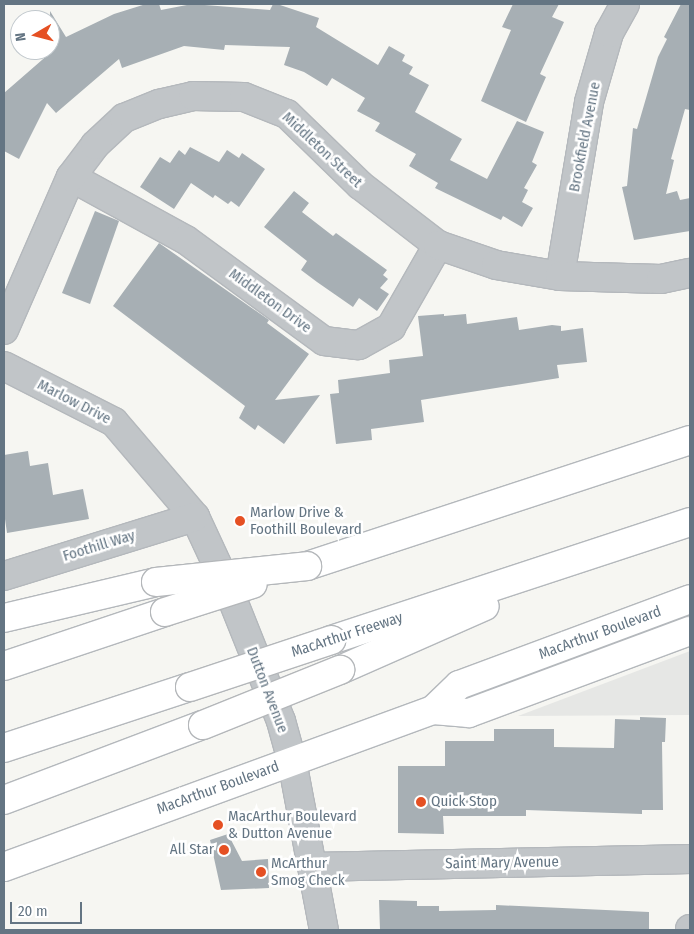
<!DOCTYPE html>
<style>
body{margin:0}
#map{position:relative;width:694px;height:934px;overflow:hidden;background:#f6f6f2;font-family:"Fira Sans Condensed",sans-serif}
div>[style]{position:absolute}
.built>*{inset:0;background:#e6e7e5}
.building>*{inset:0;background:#a7afb4}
.roads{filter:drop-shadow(1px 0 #b4b8bc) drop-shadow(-1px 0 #b4b8bc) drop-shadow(0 1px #b4b8bc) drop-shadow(0 -1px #b4b8bc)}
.minor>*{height:28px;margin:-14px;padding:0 14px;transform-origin:14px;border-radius:14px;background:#c1c5c8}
.major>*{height:28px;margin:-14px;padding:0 14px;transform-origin:14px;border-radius:14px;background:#fff}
.highway>*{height:28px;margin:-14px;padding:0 14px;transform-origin:14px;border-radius:14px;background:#fff}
.bridges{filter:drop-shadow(1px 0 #b4b7ba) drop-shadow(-1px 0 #b4b7ba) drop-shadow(0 1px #b4b7ba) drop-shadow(0 -1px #b4b7ba)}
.highway-bridge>*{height:28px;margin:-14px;padding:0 14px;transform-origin:14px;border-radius:14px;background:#fff}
.dots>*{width:14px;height:14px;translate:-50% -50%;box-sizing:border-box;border:2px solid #fff;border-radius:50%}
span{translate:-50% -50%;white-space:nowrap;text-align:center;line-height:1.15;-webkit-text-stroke:5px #fff;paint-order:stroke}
.street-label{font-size:15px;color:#647583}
.poi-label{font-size:15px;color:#647583}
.left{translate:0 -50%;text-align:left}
.right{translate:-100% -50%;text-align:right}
.frame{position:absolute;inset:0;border:5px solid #647583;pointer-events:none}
.north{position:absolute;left:10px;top:10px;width:50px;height:50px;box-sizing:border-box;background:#fff;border:1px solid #c1c8cd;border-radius:50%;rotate:262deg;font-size:14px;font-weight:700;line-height:20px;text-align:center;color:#647583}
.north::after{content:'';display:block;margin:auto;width:18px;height:22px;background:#e55023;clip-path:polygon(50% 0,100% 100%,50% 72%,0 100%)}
.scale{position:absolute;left:10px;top:902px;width:72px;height:22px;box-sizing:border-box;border:2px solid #647583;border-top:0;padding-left:6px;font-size:15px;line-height:18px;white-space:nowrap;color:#647583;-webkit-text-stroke:4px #fff;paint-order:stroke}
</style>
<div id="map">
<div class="built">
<div style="clip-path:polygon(690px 651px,690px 715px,518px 716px)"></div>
</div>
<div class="building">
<div style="clip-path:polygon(146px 4px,159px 4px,161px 10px,192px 4px,270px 10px,273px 4px,277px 4px,319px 18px,316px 27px,378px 65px,389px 46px,405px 55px,402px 61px,413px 67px,409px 74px,429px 85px,415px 112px,462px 139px,450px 160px,487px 179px,517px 121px,544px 132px,532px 162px,537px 165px,524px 188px,528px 190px,522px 202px,533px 208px,522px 227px,503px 216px,501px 220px,435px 188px,438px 183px,409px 166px,416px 154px,375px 131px,380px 123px,357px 111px,365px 98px,332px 78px,327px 86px,304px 72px,284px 65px,290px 47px,225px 45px,224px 50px,184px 46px,122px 68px,119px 59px,56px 113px,47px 103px,19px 159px,4px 151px,4px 93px,50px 53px,50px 11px,66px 37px,114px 14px)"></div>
<div style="clip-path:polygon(513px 4px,559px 4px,552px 17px,564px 22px,540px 74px,546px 77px,526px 122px,481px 101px,511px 30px,502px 27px)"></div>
<div style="clip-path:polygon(681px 4px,690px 4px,690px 110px,685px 109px,671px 159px,674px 160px,666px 194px,677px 191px,680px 200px,690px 198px,690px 231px,634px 240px,622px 187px,627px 186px,633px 128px,637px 129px,658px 57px,667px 39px,664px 37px)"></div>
<div style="clip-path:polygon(190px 147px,219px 162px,227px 150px,239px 158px,242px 153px,265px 169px,239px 207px,231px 201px,228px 204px,215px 195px,213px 198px,191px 183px,174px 209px,140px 187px,160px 157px,170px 163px,179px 150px,185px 155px)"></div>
<div style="clip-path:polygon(294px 191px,309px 203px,302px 212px,333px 236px,336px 233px,387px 270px,383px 275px,388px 279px,380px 288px,389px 294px,377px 311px,359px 298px,353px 307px,317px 282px,301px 270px,307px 261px,264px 227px)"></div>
<div style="clip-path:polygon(95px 211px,119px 221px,90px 304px,62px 293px)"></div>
<div style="clip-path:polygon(159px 243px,269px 320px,267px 323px,309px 354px,275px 400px,320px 395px,284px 444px,258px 425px,255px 430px,239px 418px,245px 406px,113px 306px)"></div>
<div style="clip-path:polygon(444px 314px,444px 316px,466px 314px,467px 324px,517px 317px,519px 330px,552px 325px,561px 326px,561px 331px,583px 328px,587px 362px,557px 365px,559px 378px,421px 400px,424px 422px,371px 429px,372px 440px,336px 444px,330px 394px,339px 393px,338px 380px,390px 373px,389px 360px,423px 356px,418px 316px)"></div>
<div style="clip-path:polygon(28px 451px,30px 466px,48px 463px,53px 495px,83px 489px,89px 519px,7px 533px,4px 512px,4px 455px)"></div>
<div style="clip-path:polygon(640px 717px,666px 718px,665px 742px,662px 742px,663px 810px,642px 810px,642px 814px,526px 810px,526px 816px,443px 816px,444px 834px,398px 833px,398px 766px,445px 766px,445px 741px,494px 741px,494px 729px,554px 729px,554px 747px,614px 748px,615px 719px,640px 720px)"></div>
<div style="clip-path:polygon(228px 834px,242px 861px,268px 859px,269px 888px,221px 890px,210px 840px)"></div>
<div style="clip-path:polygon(379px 900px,417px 901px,417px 906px,439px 906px,439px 911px,496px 910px,496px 905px,649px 912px,649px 930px,380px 930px)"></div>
</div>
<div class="roads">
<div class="minor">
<div style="left:71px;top:177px;width:131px;rotate:28.7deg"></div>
<div style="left:186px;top:240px;width:171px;rotate:36.2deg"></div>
<div style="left:324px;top:341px;width:35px;rotate:7deg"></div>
<div style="left:359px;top:345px;width:37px;rotate:-29deg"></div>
<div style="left:391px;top:327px;width:95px;rotate:-60.2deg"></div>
<div style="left:560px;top:276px;width:176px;rotate:-80.5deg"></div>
<div style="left:589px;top:102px;width:72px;rotate:-73.8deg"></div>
<div style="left:609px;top:33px;width:33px;rotate:-61deg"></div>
<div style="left:4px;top:330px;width:167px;rotate:-66.4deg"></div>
<div style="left:71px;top:177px;width:40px;rotate:-53deg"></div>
<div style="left:95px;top:145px;width:40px;rotate:-43deg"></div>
<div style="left:124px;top:118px;width:38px;rotate:-22deg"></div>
<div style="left:159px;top:104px;width:35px;rotate:-13deg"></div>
<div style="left:193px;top:96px;width:51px;rotate:1.1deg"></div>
<div style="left:244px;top:97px;width:46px;rotate:21.6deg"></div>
<div style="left:287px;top:114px;width:102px;rotate:44.2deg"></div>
<div style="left:360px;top:185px;width:98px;rotate:37.6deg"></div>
<div style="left:438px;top:245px;width:61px;rotate:19deg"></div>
<div style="left:496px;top:265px;width:65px;rotate:9.8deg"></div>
<div style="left:560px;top:276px;width:101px;rotate:1.7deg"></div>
<div style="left:661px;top:279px;width:30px;rotate:-12deg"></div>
<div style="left:4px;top:366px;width:123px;rotate:27deg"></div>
<div style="left:114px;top:422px;width:125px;rotate:49.5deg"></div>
<div style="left:195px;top:517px;width:76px;rotate:65.1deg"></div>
<div style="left:227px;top:586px;width:145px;rotate:68.2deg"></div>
<div style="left:281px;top:721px;width:41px;rotate:74.6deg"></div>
<div style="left:292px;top:761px;width:172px;rotate:79.3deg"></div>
<div style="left:4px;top:576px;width:200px;rotate:-17.2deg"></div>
<div style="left:313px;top:867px;width:377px;rotate:-1.2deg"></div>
<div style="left:690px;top:930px;width:1px;rotate:-90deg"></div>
</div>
<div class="major">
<div style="left:433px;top:710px;width:36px;rotate:-44deg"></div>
<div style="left:459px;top:685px;width:246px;rotate:-20.4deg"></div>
<div style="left:4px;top:867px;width:457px;rotate:-20.1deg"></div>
<div style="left:433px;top:710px;width:36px;rotate:5deg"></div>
<div style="left:469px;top:713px;width:236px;rotate:-20.4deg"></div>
</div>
<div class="highway">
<div style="left:307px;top:566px;width:403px;rotate:-18.2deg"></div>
<div style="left:4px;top:618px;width:156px;rotate:-13.3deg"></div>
<div style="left:331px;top:640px;width:378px;rotate:-18.2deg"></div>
<div style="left:4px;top:666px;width:170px;rotate:-18.5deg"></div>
<div style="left:340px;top:670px;width:158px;rotate:-23.8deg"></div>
<div style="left:4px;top:748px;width:196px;rotate:-18.2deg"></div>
<div style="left:4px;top:800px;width:213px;rotate:-20.7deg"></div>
</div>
</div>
<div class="bridges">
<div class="highway-bridge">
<div style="left:156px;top:582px;width:152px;rotate:-6deg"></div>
<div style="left:165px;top:612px;width:92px;rotate:-17.7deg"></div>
<div style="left:190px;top:687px;width:149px;rotate:-18.4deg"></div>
<div style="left:203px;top:725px;width:148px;rotate:-21.9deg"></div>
</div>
</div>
<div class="dots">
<div style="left:240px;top:521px;background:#e55023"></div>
<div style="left:421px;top:802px;background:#e55023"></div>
<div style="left:218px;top:825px;background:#e55023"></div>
<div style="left:224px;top:850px;background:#e55023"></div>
<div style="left:261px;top:872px;background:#e55023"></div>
</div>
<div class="street-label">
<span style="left:585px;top:137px;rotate:-79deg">Brookfield Avenue</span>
<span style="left:322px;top:150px;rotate:43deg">Middleton Street</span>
<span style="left:270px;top:301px;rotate:36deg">Middleton Drive</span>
<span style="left:74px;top:402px;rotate:27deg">Marlow Drive</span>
<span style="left:99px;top:546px;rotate:-17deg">Foothill Way</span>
<span style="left:600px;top:633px;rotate:-20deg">MacArthur Boulevard</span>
<span style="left:347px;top:635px;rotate:-18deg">MacArthur Freeway</span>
<span style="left:267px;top:690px;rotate:69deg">Dutton Avenue</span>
<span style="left:218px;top:788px;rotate:-20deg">MacArthur Boulevard</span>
<span style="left:502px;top:863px;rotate:-1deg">Saint Mary Avenue</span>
</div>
<div class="poi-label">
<span class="left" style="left:250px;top:521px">Marlow Drive &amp;<br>Foothill Boulevard</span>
<span class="left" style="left:431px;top:802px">Quick Stop</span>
<span class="left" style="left:228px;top:825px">MacArthur Boulevard<br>&amp; Dutton Avenue</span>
<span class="right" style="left:214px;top:850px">All Star</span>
<span class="left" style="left:271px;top:872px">McArthur<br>Smog Check</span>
</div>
<div class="frame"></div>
<div class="north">N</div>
<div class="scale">20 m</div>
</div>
